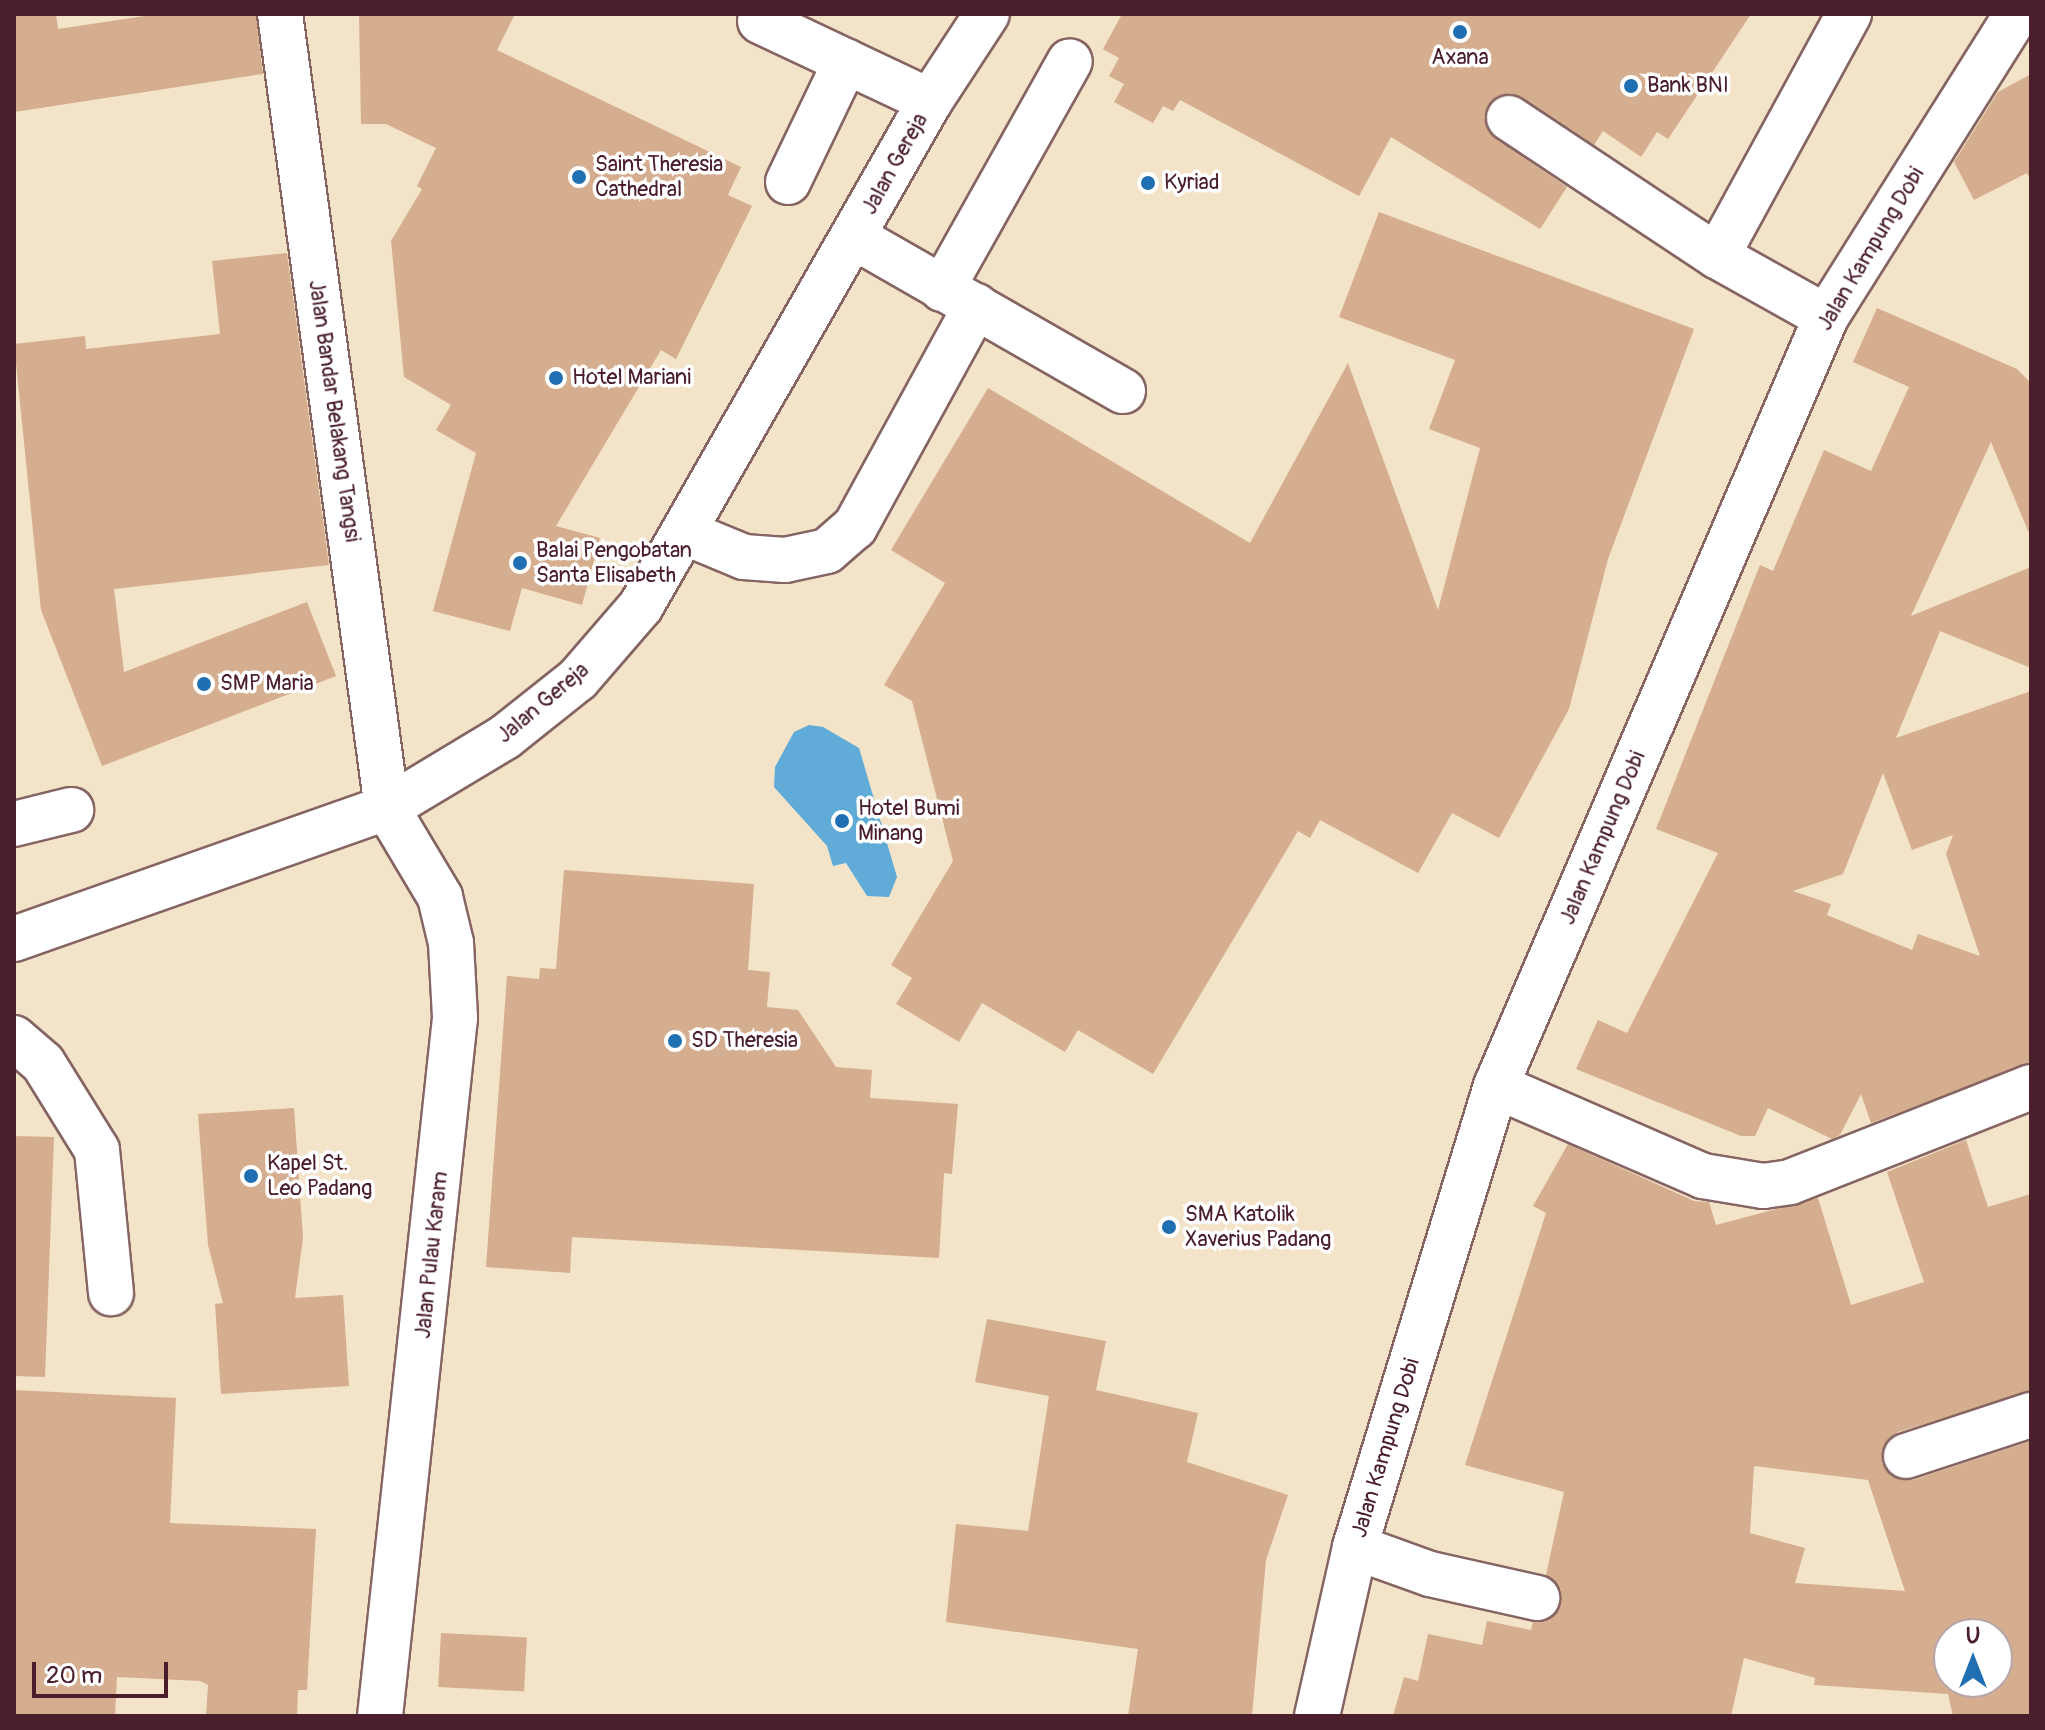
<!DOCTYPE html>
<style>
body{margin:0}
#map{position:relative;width:2045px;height:1730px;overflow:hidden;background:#f3e3c8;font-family:Pangolin,sans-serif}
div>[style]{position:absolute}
.water>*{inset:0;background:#61abd9}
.building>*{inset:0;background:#d4ae8e;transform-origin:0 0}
.roads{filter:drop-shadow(2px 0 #856462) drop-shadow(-2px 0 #856462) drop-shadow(0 2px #856462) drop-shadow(0 -2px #856462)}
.minor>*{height:44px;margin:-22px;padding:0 22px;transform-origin:22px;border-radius:22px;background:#fff}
.major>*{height:44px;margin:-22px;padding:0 22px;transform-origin:22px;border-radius:22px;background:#fff}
.dots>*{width:22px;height:22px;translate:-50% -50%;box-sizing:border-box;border:4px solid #fff;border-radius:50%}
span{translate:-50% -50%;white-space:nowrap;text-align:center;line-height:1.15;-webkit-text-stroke:7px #fff;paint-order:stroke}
.poi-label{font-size:22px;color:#4a1f2b}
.left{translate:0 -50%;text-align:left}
.street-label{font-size:22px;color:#4a1f2b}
.frame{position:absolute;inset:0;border:16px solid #4a1f2b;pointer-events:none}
.north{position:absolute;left:1933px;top:1618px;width:80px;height:80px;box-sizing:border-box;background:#fff;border:2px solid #b7a5aa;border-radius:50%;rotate:0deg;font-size:22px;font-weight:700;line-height:32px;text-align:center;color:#4a1f2b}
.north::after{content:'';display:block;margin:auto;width:28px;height:36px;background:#1f6fb2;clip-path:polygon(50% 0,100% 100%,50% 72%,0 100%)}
.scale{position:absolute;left:32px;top:1662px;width:136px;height:36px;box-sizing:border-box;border:4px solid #4a1f2b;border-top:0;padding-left:10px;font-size:24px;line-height:28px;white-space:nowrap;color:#4a1f2b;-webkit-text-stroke:6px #fff;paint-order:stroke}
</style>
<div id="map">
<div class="water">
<div style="clip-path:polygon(823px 727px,859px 748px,897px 877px,889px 897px,867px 896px,846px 863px,833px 866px,827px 846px,774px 787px,775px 767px,794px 732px,809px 725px)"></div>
</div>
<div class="building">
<div style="clip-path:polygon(14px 14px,56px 14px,58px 29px,158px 14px,256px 14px,263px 74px,14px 112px)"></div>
<div style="clip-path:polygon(359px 14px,515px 14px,497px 50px,741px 167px,728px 195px,752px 206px,676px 359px,661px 350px,556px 526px,600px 538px,582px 605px,522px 588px,510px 631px,433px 611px,476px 453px,436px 430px,451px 405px,404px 377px,391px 241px,422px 189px,417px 186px,436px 148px,386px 124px,361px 124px)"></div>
<div style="clip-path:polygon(1122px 14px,1751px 14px,1668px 139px,1657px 132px,1641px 157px,1603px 131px,1594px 145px,1522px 97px,1510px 93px,1489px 104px,1484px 117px,1495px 138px,1567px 187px,1540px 229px,1391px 137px,1359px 196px,1180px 100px,1173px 111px,1163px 106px,1153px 123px,1114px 102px,1124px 84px,1109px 76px,1119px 58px,1103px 49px)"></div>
<div style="clip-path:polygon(2031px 74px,2031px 182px,2027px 173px,1974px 200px,1954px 162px,1998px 92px)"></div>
<div style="clip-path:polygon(1379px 212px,1694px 329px,1608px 559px,1569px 709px,1499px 838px,1452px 813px,1418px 873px,1320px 820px,1310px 838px,1298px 831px,1153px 1074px,1078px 1030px,1065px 1052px,982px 1003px,959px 1042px,896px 1004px,912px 978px,891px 965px,953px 861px,912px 701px,884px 685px,945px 583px,891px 550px,988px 388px,1250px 543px,1348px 363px,1438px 610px,1480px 448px,1429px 429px,1455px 360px,1339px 317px)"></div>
<div style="clip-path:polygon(287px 253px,329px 565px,114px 589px,124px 672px,307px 602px,336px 676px,102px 766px,41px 610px,14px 344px,85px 336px,86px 349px,220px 334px,212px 261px)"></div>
<div style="clip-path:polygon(evenodd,1877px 308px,2017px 369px,2031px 383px,2031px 538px,1991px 442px,1911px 616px,2031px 567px,2031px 668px,1940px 631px,1896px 738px,2031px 691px,2031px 1063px,1871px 1123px,1861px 1094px,1840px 1135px,1832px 1139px,1768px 1108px,1755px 1136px,1741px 1136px,1576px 1069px,1598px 1020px,1627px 1033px,1718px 853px,1656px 829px,1760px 565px,1773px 571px,1824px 450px,1871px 471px,1909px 387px,1853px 362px,1877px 308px,1883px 773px,1912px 850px,1953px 835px,1946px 854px,1980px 956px,1918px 934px,1912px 950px,1827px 915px,1831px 904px,1793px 891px,1843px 874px,1883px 773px)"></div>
<div style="clip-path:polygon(564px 870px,754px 884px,748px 970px,770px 972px,767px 1007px,798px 1010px,836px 1067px,872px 1070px,870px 1098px,958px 1104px,952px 1174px,944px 1173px,939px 1258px,572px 1237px,570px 1273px,486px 1267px,507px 976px,539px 979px,540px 968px,556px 969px)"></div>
<div style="clip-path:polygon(294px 1108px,303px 1238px,295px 1298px,343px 1295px,349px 1386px,221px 1394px,215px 1304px,223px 1303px,208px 1245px,198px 1114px)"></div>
<div style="clip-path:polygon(14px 1136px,54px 1137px,45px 1377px,14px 1376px)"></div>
<div style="clip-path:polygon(evenodd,1966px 1140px,1988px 1207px,2031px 1194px,2031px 1391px,1898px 1432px,1887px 1440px,1882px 1463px,1890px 1475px,1913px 1480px,2031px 1441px,2031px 1716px,1953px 1716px,1948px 1694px,1814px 1685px,1815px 1678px,1744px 1658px,1731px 1716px,1393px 1716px,1404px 1677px,1418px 1681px,1428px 1634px,1482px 1645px,1487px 1621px,1531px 1630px,1533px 1622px,1555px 1615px,1561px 1604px,1561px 1590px,1546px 1575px,1564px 1492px,1465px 1465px,1546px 1213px,1533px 1206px,1568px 1144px,1694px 1201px,1709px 1202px,1716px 1225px,1818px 1198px,1851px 1305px,1924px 1282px,1887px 1172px,1966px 1140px,1754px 1466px,1868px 1480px,1905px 1591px,1795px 1583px,1805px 1548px,1750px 1533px,1754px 1466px,1966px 1140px,1949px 1634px,1997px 1634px,1997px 1682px,1949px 1682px,1949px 1634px)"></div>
<div style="clip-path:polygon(987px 1319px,1106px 1341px,1096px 1390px,1198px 1413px,1187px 1462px,1288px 1495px,1266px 1560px,1252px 1716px,1128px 1716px,1138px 1649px,946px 1622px,956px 1524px,1028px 1531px,1049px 1396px,975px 1382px)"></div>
<div style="clip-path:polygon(14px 1390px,176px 1398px,170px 1523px,316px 1529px,307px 1690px,298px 1690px,297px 1716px,206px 1716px,208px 1685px,200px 1681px,117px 1677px,115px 1716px,14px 1716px)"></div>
<div style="left:441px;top:1633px;width:86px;height:54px;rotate:3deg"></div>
</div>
<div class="roads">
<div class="minor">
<div style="left:280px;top:14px;width:801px;rotate:82.33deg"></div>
<div style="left:387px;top:808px;width:104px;rotate:59.2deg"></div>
<div style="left:440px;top:897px;width:47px;rotate:76.6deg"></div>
<div style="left:451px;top:943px;width:75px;rotate:86.9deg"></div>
<div style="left:455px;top:1018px;width:702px;rotate:96.13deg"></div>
<div style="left:760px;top:21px;width:188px;rotate:25.2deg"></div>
<div style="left:1509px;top:118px;width:250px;rotate:33.6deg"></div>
<div style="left:1717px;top:256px;width:125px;rotate:29.2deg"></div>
<div style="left:788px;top:182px;width:134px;rotate:-64.4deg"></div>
<div style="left:854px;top:237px;width:310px;rotate:29.8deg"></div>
<div style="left:1717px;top:256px;width:276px;rotate:-61.4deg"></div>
<div style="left:942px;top:289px;width:261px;rotate:-60.7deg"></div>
<div style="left:686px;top:533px;width:63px;rotate:22.5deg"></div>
<div style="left:744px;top:557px;width:41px;rotate:4.2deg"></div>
<div style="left:785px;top:560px;width:43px;rotate:-12.1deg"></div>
<div style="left:827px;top:551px;width:37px;rotate:-41deg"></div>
<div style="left:855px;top:527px;width:252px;rotate:-61.3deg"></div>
<div style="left:14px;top:824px;width:59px;rotate:-13.8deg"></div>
<div style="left:14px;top:1038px;width:38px;rotate:41deg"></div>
<div style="left:43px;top:1063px;width:102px;rotate:58.2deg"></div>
<div style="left:97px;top:1150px;width:144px;rotate:84.4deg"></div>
<div style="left:1496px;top:1086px;width:226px;rotate:23.5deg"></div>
<div style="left:1703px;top:1176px;width:61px;rotate:9.5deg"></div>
<div style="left:1763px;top:1186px;width:27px;rotate:-8deg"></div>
<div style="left:1790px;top:1182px;width:259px;rotate:-21.5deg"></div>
<div style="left:1906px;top:1456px;width:132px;rotate:-18.2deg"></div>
<div style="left:1355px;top:1547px;width:80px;rotate:19.8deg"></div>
<div style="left:1430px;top:1574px;width:110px;rotate:12.6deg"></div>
<div style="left:1317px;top:1716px;width:173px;rotate:-77.3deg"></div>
<div style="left:1355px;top:1547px;width:482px;rotate:-73deg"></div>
<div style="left:1496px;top:1086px;width:837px;rotate:-66.77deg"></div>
<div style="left:1826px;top:317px;width:358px;rotate:-57.8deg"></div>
</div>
<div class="major">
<div style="left:14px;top:939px;width:395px;rotate:-19.4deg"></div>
<div style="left:387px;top:808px;width:138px;rotate:-31deg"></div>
<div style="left:505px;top:737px;width:93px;rotate:-38.5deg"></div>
<div style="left:578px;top:679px;width:96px;rotate:-49.2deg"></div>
<div style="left:641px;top:606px;width:582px;rotate:-60.22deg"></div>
<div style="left:930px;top:101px;width:104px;rotate:-56.8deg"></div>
</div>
</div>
<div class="dots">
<div style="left:1460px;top:32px;background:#1f6fb2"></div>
<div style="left:1631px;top:86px;background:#1f6fb2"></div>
<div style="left:579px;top:177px;background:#1f6fb2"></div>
<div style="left:1148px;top:183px;background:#1f6fb2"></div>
<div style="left:556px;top:378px;background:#1f6fb2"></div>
<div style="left:520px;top:563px;background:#1f6fb2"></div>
<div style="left:204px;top:684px;background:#1f6fb2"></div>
<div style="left:842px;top:821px;background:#1f6fb2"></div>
<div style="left:675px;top:1041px;background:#1f6fb2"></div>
<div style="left:251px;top:1176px;background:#1f6fb2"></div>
<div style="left:1169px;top:1227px;background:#1f6fb2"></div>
</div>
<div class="poi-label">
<span style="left:1460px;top:58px">Axana</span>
<span class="left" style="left:1647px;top:86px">Bank BNI</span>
<span class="left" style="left:595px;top:177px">Saint Theresia<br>Cathedral</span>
<span class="left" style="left:1164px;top:183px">Kyriad</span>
<span class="left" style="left:572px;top:378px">Hotel Mariani</span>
<span class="left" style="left:536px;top:563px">Balai Pengobatan<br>Santa Elisabeth</span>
<span class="left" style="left:220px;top:684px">SMP Maria</span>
<span class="left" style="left:858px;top:821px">Hotel Bumi<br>Minang</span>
<span class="left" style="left:691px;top:1041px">SD Theresia</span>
<span class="left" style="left:267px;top:1176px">Kapel St.<br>Leo Padang</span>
<span class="left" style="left:1185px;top:1227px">SMA Katolik<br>Xaverius Padang</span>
</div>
<div class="street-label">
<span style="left:895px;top:164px;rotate:-61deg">Jalan Gereja</span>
<span style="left:1871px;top:249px;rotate:-59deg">Jalan Kampung Dobi</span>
<span style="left:334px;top:411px;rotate:82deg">Jalan Bandar Belakang Tangsi</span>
<span style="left:543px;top:703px;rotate:-40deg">Jalan Gereja</span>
<span style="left:1603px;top:838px;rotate:-67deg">Jalan Kampung Dobi</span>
<span style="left:432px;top:1255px;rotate:-84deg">Jalan Pulau Karam</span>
<span style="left:1386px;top:1448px;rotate:-73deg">Jalan Kampung Dobi</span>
</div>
<div class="frame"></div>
<div class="north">U</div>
<div class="scale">20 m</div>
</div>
